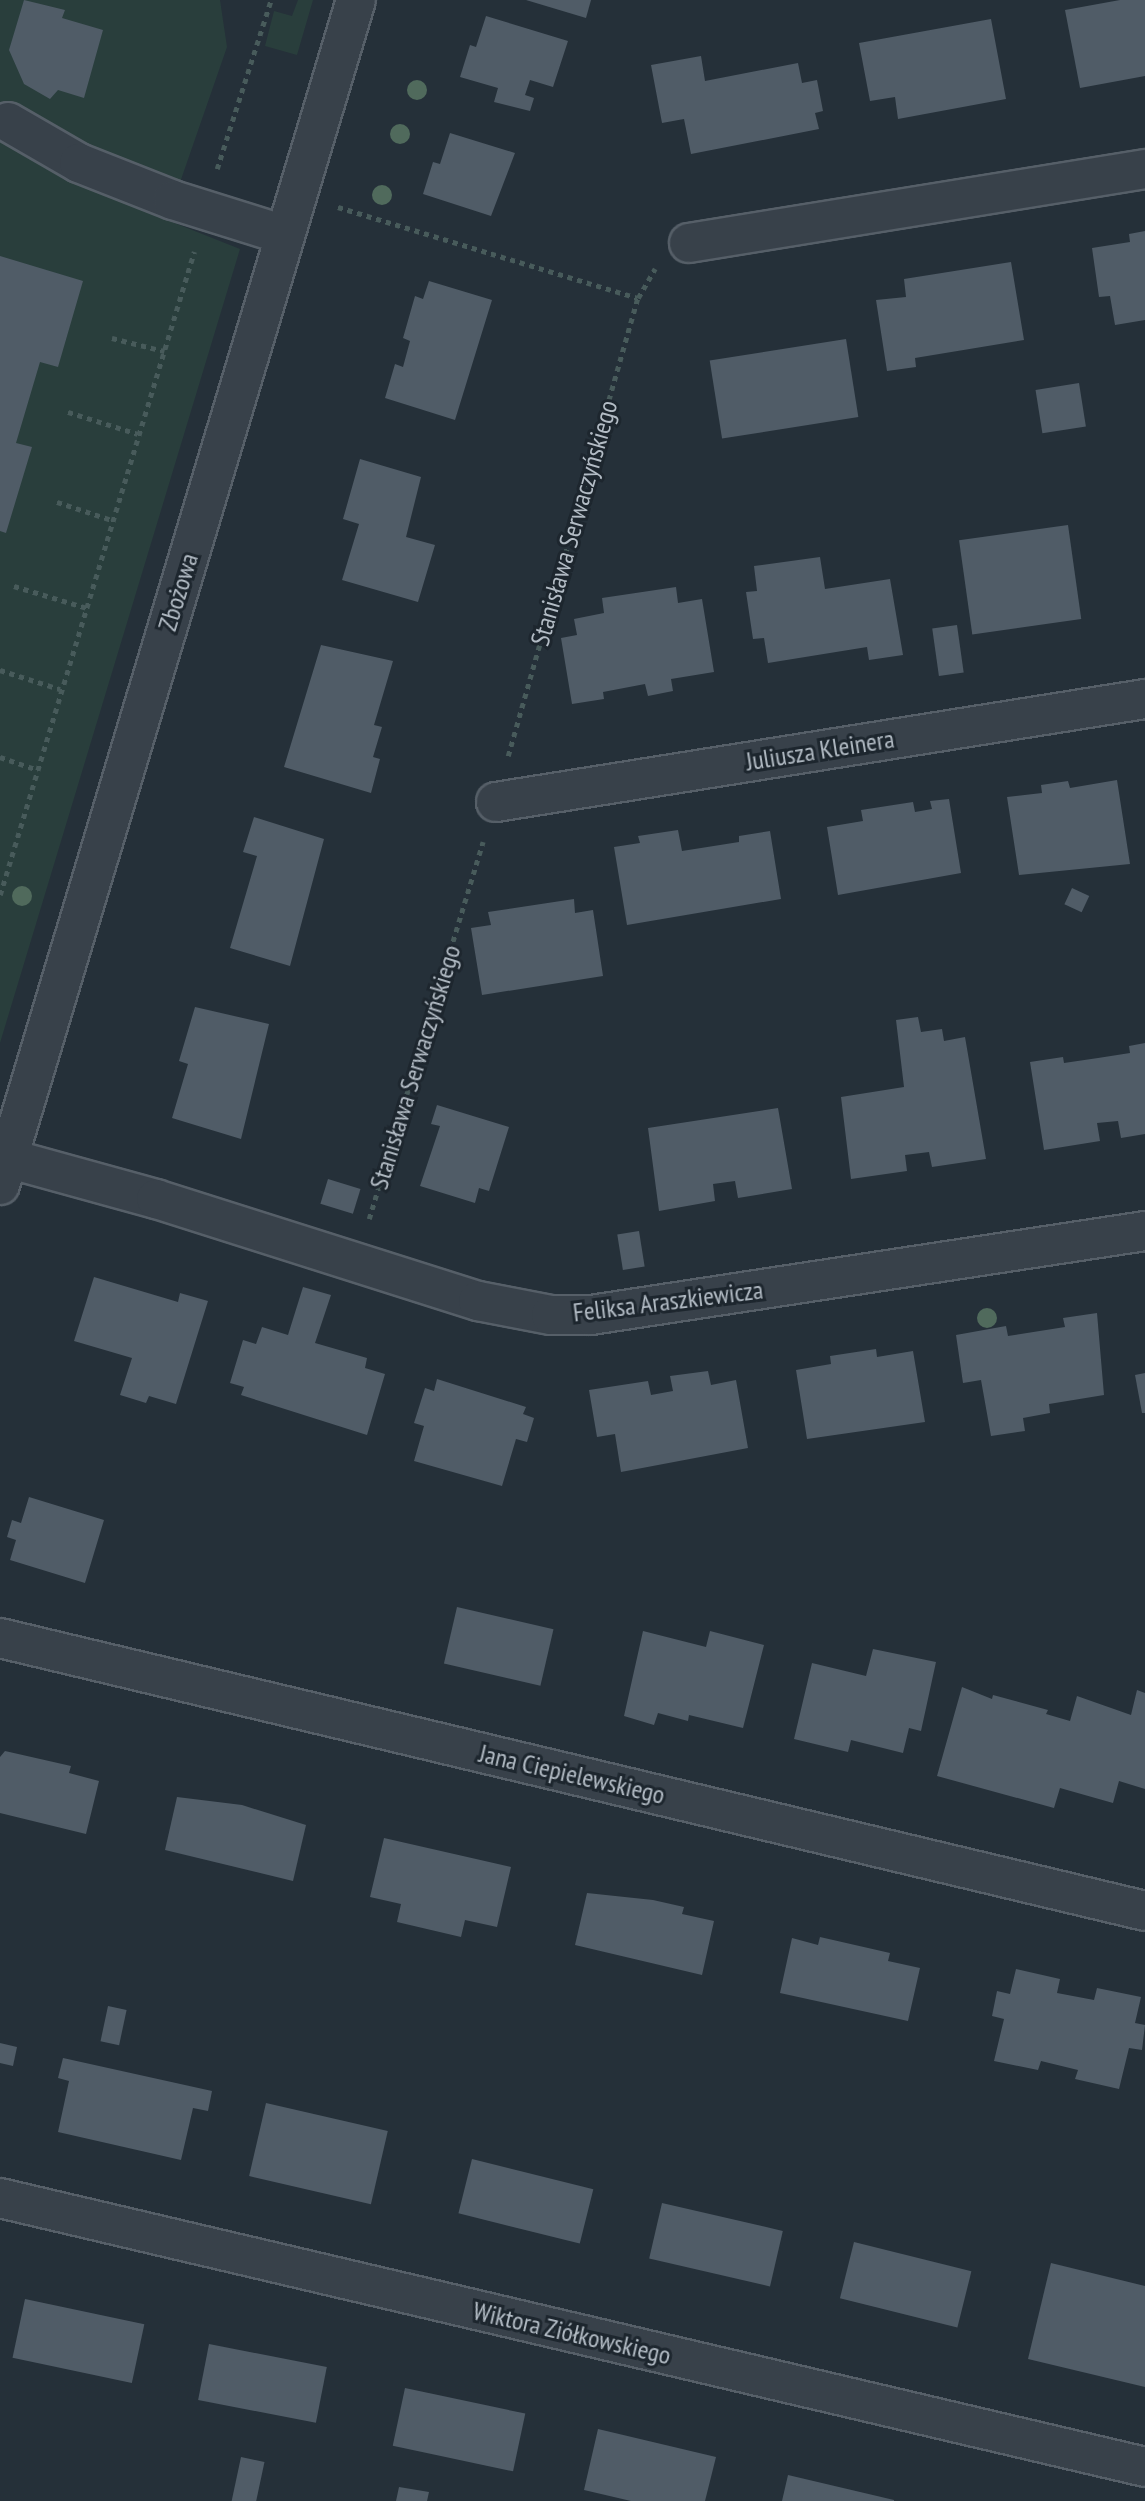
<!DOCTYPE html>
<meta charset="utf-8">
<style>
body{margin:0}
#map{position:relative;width:1145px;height:2501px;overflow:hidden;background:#253039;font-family:"PT Sans Narrow",sans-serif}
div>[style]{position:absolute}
.green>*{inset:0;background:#293e3c}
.building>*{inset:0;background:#505c67;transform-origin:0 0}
.path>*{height:4.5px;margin-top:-2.25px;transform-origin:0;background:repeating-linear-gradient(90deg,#485b5b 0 5px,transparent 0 10px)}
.roads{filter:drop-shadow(2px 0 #565f68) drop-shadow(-2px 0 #565f68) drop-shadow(0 2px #565f68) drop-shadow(0 -2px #565f68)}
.minor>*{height:38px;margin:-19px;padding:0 19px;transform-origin:19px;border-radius:19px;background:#38414a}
.trees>*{width:20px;height:20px;margin:-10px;border-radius:50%;background:#506a5c}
span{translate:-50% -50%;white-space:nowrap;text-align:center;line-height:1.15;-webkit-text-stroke:6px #1d262e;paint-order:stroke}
.street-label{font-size:26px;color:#b3bcc5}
</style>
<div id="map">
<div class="green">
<div style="clip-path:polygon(0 0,220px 0,227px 47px,167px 220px,240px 249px,0 1043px)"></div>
<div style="clip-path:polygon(298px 0,313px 0,297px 55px,265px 46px,274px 11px,292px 16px)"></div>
</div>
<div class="building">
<div style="clip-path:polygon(24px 0,65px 10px,62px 18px,103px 30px,84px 98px,58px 90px,50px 99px,24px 84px,9px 50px)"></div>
<div style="clip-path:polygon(526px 0,591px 0,586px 18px)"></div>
<div style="clip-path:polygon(1120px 0,1145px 0,1145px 76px,1080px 88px,1065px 10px)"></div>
<div style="clip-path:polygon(486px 16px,568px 41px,553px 87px,530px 80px,525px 95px,534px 98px,530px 111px,494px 102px,498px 88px,460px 77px,470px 45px,476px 47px)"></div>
<div style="clip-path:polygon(991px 19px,1006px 99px,898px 119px,895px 97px,870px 101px,859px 43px)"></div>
<div style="clip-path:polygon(701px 56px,705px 81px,798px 63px,802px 83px,817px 80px,823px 111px,815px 113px,819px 129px,691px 154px,684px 119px,662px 123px,651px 65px)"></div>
<div style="clip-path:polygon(450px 133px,515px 153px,491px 216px,423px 194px,433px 162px,440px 164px)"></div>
<div style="clip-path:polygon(1145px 231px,1145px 320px,1115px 325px,1110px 296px,1099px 297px,1092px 248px,1130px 242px,1129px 234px)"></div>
<div style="clip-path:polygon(0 256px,83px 281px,58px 367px,40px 362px,16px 443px,32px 447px,6px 533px,0 531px)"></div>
<div style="clip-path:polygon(1011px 262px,1024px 340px,915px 358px,916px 367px,887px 371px,876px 300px,906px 297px,904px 279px)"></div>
<div style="clip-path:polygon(429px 281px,492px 300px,455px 420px,385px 398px,395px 364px,403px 367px,410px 341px,403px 338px,415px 296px,423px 299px)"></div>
<div style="left:846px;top:339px;width:79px;height:138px;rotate:81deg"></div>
<div style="left:1079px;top:383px;width:44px;height:44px;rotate:81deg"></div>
<div style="clip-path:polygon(360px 459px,421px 477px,406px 537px,435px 545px,418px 602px,342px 580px,359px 524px,343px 519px)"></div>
<div style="left:1068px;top:525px;width:95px;height:110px;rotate:82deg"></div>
<div style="clip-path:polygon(820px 557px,825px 589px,890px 579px,903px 655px,869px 660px,867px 647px,768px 663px,764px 638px,753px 639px,746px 592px,757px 591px,754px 566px)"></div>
<div style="clip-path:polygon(676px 587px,678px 603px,702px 599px,714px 672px,671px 679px,673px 691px,648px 696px,645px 684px,603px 692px,604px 699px,572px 704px,561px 638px,577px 635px,574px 619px,604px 613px,602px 598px)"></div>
<div style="left:957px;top:625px;width:48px;height:25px;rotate:82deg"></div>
<div style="clip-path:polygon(321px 645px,393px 661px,374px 725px,382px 727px,373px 757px,380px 759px,371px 793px,284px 767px)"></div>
<div style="clip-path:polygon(1117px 780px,1130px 864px,1019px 875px,1007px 797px,1042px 793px,1041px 785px,1068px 781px,1070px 788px)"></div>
<div style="clip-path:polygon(949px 799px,961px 873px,838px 895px,827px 827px,863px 821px,861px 810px,913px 802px,915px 812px,932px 809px,930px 801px)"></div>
<div style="clip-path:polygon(254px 817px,324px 839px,290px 966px,230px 948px,257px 856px,243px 852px)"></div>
<div style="clip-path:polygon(678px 830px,682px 851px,739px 842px,739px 836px,770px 831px,781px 899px,627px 925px,614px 847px,640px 843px,638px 836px)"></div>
<div style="left:1072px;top:888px;width:19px;height:18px;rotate:25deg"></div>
<div style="clip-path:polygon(574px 899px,575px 913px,593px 910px,603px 976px,482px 995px,471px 928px,491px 925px,488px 912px)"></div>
<div style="clip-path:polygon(195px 1007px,269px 1024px,241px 1139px,172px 1118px,188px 1064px,179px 1061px)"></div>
<div style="clip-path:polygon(918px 1017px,921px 1032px,942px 1029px,944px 1041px,965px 1037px,986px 1159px,932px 1167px,929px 1152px,905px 1155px,907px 1171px,851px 1179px,841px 1097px,904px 1087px,896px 1020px)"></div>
<div style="clip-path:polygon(1145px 1043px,1145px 1134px,1121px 1138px,1118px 1121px,1097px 1123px,1100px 1141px,1044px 1150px,1030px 1062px,1063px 1057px,1064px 1063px,1098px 1058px,1130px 1053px,1129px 1046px)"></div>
<div style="clip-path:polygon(437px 1105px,509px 1127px,489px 1191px,479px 1188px,475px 1203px,420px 1186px,440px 1126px,431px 1124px)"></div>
<div style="clip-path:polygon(778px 1108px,792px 1189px,738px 1198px,735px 1181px,713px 1184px,715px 1201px,659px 1211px,648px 1128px)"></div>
<div style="left:328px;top:1179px;width:34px;height:26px;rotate:17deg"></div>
<div style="left:639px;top:1231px;width:36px;height:22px;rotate:81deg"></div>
<div style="clip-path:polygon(94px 1277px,178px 1302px,180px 1293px,208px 1301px,176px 1404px,149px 1396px,146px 1403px,120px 1395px,132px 1358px,74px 1341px)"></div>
<div style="clip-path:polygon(303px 1287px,331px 1295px,315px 1343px,367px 1358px,365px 1368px,385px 1374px,367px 1435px,241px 1395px,244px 1387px,230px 1383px,243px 1340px,256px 1344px,262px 1327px,288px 1335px)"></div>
<div style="clip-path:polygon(1097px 1313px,1104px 1395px,1049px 1404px,1050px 1413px,1023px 1418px,1025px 1431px,991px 1436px,981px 1380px,963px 1383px,956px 1335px,1006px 1326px,1008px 1336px,1065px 1327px,1063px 1318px)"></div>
<div style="clip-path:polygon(876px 1349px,877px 1357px,913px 1351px,925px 1422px,807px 1439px,796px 1370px,831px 1364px,830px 1356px)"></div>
<div style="clip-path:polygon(708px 1371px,711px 1385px,736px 1380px,748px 1448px,621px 1472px,615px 1434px,597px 1437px,589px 1390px,648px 1381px,651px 1395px,673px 1391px,670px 1376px)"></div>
<div style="clip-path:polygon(1145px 1373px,1145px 1413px,1142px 1413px,1135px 1375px)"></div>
<div style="clip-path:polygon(437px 1379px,526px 1407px,523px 1414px,534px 1418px,527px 1442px,516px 1439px,502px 1486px,414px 1461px,424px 1426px,414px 1423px,425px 1388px,434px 1391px)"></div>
<div style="clip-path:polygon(29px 1497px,104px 1520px,85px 1583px,10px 1560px,16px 1540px,7px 1537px,12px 1520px,21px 1523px)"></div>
<div style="left:457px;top:1607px;width:99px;height:58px;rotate:13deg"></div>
<div style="clip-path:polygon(643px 1631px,706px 1647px,710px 1631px,764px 1645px,743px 1728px,689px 1715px,688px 1721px,658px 1713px,654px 1725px,624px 1716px)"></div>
<div style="clip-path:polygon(873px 1649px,936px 1662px,921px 1731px,909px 1728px,903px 1753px,851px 1740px,848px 1752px,794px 1739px,812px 1663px,866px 1676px)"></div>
<div style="clip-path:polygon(962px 1687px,992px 1699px,993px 1695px,1048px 1710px,1046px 1714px,1070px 1721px,1077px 1696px,1131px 1715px,1137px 1690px,1145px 1693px,1145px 1789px,1119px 1781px,1113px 1803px,1060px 1788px,1054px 1808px,937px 1776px)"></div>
<div style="clip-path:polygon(5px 1751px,71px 1766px,69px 1773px,99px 1781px,86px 1834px,0 1813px,0 1757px)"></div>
<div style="clip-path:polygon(177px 1797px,242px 1805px,306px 1825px,293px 1881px,165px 1850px)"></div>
<div style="clip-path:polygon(384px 1838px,511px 1867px,497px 1927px,465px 1920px,461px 1937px,397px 1922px,401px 1904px,370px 1897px)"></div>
<div style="clip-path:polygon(587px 1893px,653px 1900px,684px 1907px,682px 1914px,714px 1921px,702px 1975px,575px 1945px)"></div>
<div style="clip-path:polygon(820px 1937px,890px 1953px,888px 1961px,920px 1968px,908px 2021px,780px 1993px,792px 1938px,818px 1945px)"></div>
<div style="clip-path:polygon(1016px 1969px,1060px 1979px,1057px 1993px,1094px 2000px,1097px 1988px,1141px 1997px,1135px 2023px,1145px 2025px,1142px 2050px,1129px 2048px,1119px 2089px,1075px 2079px,1078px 2070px,1041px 2061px,1038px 2070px,994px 2061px,1004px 2019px,992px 2016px,997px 1991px,1010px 1994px)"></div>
<div style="left:108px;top:2006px;width:19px;height:36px;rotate:12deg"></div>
<div style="clip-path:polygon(0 2043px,17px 2047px,13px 2066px,0 2063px)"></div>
<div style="clip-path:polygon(63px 2058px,212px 2091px,208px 2111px,193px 2108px,181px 2160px,58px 2132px,69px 2081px,58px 2078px)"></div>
<div style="left:266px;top:2103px;width:125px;height:75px;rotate:13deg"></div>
<div style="left:472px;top:2159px;width:125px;height:56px;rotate:14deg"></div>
<div style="left:662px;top:2203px;width:124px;height:57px;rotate:13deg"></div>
<div style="left:854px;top:2242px;width:121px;height:58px;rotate:14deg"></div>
<div style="clip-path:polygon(1051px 2263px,1145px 2286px,1145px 2387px,1028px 2359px)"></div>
<div style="left:25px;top:2299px;width:122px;height:60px;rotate:12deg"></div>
<div style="left:209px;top:2344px;width:120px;height:57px;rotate:11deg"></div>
<div style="left:405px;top:2388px;width:123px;height:59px;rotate:12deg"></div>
<div style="clip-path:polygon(598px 2429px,716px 2457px,705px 2501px,631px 2501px,584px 2490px)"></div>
<div style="left:241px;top:2457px;width:24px;height:45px;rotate:12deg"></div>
<div style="clip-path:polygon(788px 2475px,894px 2500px,894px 2501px,782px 2501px)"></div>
<div style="clip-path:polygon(399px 2487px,429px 2492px,427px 2501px,396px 2501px)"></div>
</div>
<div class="path">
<div style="left:217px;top:169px;width:177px;rotate:-72.3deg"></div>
<div style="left:338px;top:207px;width:313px;rotate:16.9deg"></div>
<div style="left:112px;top:338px;width:54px;rotate:14deg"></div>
<div style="left:68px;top:412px;width:73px;rotate:17.4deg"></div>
<div style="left:57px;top:502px;width:58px;rotate:18.1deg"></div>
<div style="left:14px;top:586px;width:76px;rotate:16.8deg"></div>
<div style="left:0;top:670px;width:63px;rotate:17.6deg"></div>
<div style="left:508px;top:756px;width:476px;rotate:-74.2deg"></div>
<div style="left:638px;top:298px;width:34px;rotate:-60deg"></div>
<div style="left:0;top:757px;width:40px;rotate:18.9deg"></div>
<div style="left:0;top:895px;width:672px;rotate:-73.21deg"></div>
<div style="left:369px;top:1219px;width:394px;rotate:-73.2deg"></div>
</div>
<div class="roads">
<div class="minor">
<div style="left:8px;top:122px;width:82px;rotate:30deg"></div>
<div style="left:79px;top:163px;width:101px;rotate:21.5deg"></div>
<div style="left:173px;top:200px;width:117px;rotate:17.4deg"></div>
<div style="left:689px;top:243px;width:462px;rotate:-9.2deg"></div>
<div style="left:496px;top:802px;width:657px;rotate:-9.02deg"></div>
<div style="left:0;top:1156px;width:162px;rotate:15.4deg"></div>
<div style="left:156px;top:1199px;width:338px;rotate:17.6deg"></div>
<div style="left:478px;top:1301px;width:74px;rotate:10.9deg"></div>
<div style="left:551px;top:1315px;width:40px"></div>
<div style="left:591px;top:1315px;width:560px;rotate:-8.62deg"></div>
<div style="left:0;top:1185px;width:1237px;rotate:-73.28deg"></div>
<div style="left:0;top:1638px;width:1177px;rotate:13.41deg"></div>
<div style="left:0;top:2198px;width:1176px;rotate:13.22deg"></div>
</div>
</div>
<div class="trees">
<div style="left:417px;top:90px"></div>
<div style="left:400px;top:134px"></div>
<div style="left:382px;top:195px"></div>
<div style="left:22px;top:896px"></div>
<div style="left:987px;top:1318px"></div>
</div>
<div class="street-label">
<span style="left:574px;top:523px;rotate:-74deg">Stanisława Serwaczyńskiego</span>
<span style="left:178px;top:592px;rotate:-73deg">Zbożowa</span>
<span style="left:820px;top:750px;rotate:-9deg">Juliusza Kleinera</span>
<span style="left:415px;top:1067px;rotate:-73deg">Stanisława Serwaczyńskiego</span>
<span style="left:668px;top:1301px;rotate:-7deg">Feliksa Araszkiewicza</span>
<span style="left:572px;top:1774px;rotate:13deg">Jana Ciepielewskiego</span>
<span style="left:572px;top:2333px;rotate:13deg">Wiktora Ziółkowskiego</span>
</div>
</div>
